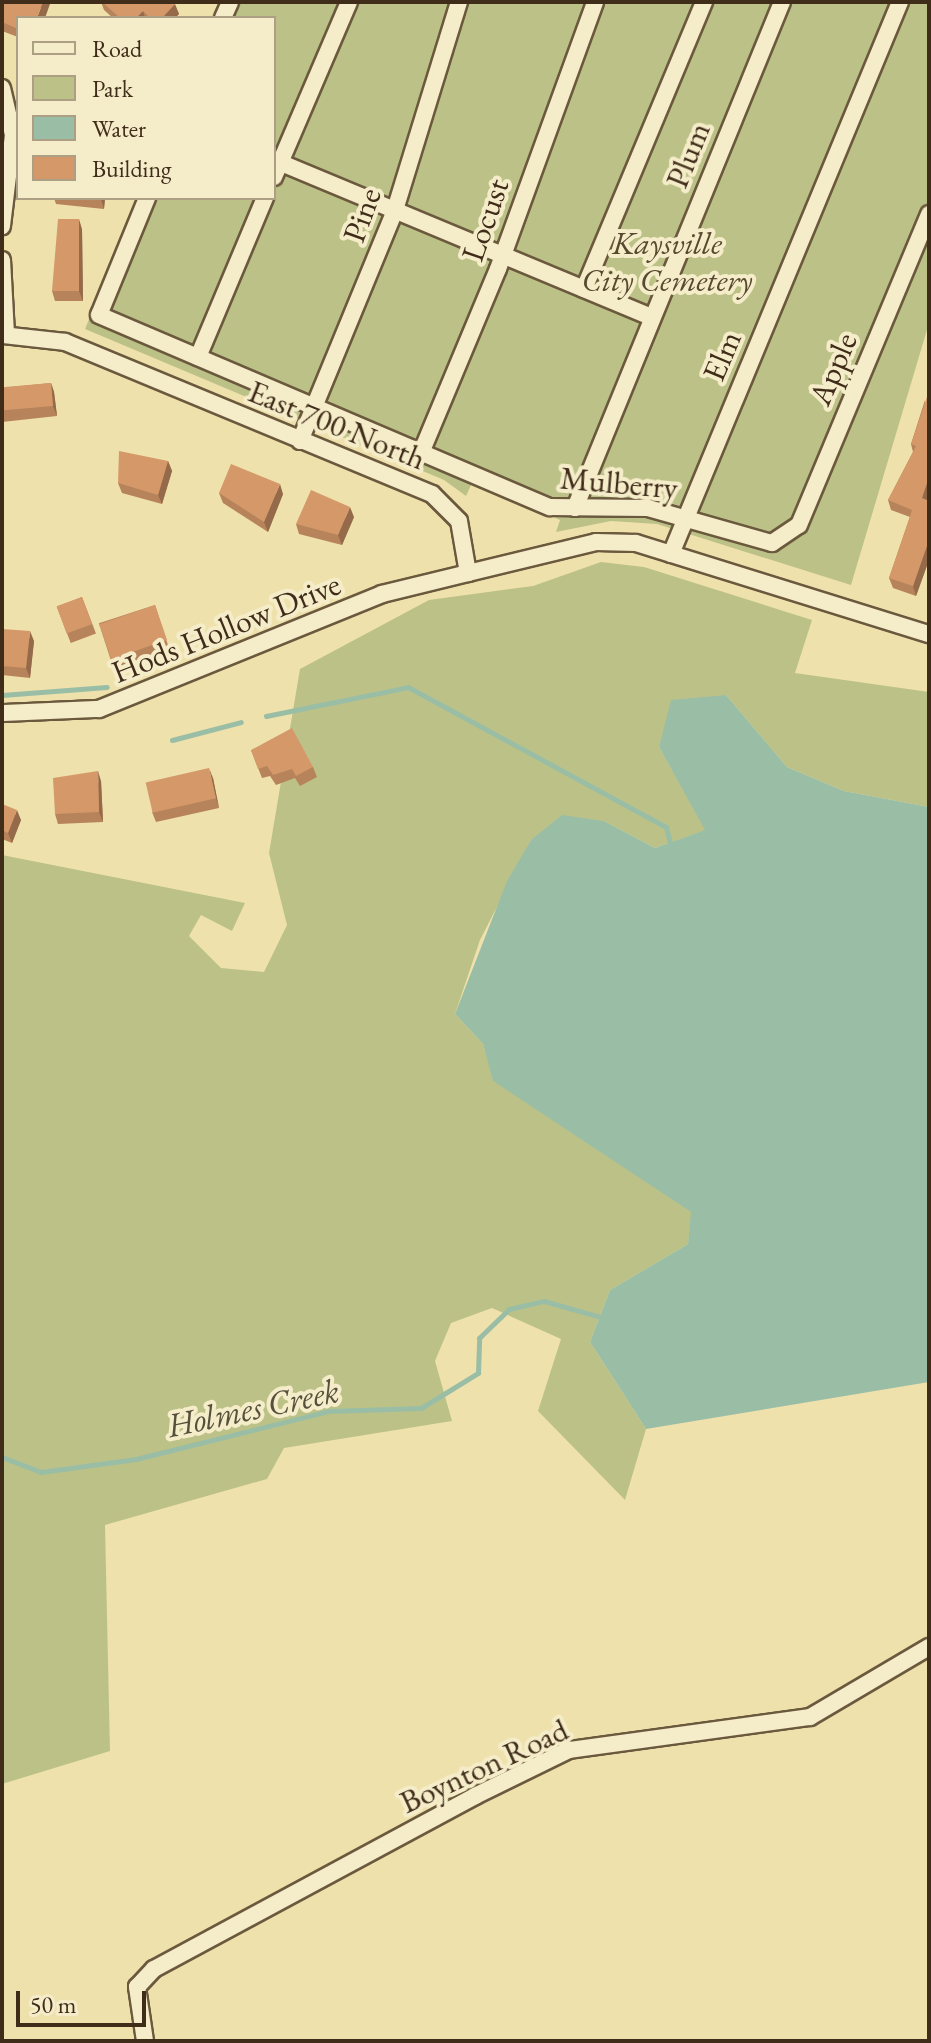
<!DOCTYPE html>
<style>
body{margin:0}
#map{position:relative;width:931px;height:2043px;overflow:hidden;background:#efe1ac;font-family:"EB Garamond",serif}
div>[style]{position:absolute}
.green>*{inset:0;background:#bcc287}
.water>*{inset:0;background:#9abea5}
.stream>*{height:5px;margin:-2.5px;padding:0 2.5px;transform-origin:2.5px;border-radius:2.5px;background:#9abea5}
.roads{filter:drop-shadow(2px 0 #6b593e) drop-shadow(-2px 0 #6b593e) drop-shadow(0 2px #6b593e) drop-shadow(0 -2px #6b593e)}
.minor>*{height:16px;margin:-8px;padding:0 8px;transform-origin:8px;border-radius:8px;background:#f5ecc9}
.wall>*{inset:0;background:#b6835a;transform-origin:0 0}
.shaded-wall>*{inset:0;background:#946a4a}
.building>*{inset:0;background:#d49869;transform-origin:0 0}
span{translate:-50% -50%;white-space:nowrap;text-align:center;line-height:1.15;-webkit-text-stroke:8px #f5ecc9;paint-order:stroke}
.street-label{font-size:32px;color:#3f2c19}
.park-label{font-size:32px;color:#584a2f;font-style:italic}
.water-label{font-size:34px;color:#56503c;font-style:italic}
.frame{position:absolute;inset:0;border:4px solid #3f2c19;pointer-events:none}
.legend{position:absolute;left:16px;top:16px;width:260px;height:184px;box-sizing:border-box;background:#f5ecc9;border:2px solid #ac9f83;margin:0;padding:10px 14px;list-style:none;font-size:24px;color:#3f2c19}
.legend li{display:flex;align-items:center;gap:16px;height:40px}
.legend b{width:40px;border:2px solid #ac9f83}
.scale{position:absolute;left:16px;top:1991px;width:130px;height:36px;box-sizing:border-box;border:4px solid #3f2c19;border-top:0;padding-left:10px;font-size:24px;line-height:28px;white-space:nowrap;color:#3f2c19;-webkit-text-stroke:6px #f5ecc9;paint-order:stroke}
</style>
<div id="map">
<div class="green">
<div style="clip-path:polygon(221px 2px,929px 2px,929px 323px,851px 585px,657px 524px,611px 521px,556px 532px,560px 520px,472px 483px,466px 496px,444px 480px,85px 329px,139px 198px,274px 198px,274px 18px,214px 18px)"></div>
<div style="clip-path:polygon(601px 562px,644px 567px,812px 620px,795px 673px,929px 692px,929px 807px,844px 791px,787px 767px,726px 695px,659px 747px,706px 830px,655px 848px,604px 821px,531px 840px,480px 940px,455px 1014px,483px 1044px,494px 1081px,692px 1212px,688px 1244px,610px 1290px,590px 1342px,646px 1429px,625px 1500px,538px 1411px,561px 1339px,492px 1308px,451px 1323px,435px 1361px,452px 1421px,284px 1448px,267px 1479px,105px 1525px,110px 1751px,2px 1784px,2px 855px,245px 903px,232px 931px,201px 915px,189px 936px,221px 968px,264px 972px,287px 925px,269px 853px,300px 669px,429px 600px,533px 586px)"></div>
</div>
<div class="water">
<div style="clip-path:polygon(726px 695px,787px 767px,844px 791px,929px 807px,929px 1382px,646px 1429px,590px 1342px,610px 1290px,688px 1244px,691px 1212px,493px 1081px,483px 1044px,455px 1014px,507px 881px,531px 840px,562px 815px,604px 821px,655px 848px,705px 830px,659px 747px,671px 700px)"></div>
</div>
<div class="stream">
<div style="left:2px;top:695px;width:105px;rotate:-4.4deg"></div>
<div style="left:266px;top:716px;width:145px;rotate:-11.5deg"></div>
<div style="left:408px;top:687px;width:294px;rotate:28.5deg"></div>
<div style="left:666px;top:827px;width:21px;rotate:76deg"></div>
<div style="left:172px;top:740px;width:71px;rotate:-14.6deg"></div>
<div style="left:2px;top:1457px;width:42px;rotate:21deg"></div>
<div style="left:41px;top:1472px;width:96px;rotate:-7.8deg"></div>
<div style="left:136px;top:1459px;width:198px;rotate:-14deg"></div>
<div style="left:328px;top:1411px;width:93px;rotate:-1.8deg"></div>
<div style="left:421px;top:1408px;width:67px;rotate:-31.6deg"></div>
<div style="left:478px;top:1373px;width:35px;rotate:-88deg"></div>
<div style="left:479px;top:1338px;width:42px;rotate:-44deg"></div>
<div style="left:509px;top:1309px;width:36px;rotate:-13deg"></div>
<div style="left:544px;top:1301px;width:62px;rotate:15.8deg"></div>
</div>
<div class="roads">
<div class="minor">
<div style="left:223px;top:18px;width:17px;rotate:-66deg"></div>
<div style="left:2px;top:88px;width:48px;rotate:76.8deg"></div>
<div style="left:13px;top:135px;width:92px;rotate:96.9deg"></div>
<div style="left:274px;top:160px;width:409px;rotate:22.6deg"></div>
<div style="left:274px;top:177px;width:190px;rotate:-66.8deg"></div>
<div style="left:147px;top:198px;width:126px;rotate:112.3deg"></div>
<div style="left:99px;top:315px;width:490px;rotate:23.1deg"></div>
<div style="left:550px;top:507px;width:98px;rotate:0.6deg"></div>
<div style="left:648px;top:508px;width:129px;rotate:15.8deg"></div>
<div style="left:772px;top:543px;width:32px;rotate:-34deg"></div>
<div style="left:799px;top:525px;width:337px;rotate:-67.3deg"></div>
<div style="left:2px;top:260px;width:73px;rotate:86.9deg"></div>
<div style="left:584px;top:289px;width:311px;rotate:-67.3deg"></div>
<div style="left:2px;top:335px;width:63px;rotate:6.3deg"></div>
<div style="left:65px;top:342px;width:397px;rotate:22.5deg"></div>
<div style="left:432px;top:494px;width:38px;rotate:45deg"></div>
<div style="left:459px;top:521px;width:53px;rotate:80.2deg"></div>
<div style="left:468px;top:573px;width:132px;rotate:-13.6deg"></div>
<div style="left:596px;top:542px;width:40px;rotate:1.4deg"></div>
<div style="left:636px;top:543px;width:307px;rotate:17.3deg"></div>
<div style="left:198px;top:357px;width:173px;rotate:-67.2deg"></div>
<div style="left:300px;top:441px;width:250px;rotate:-67.6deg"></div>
<div style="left:395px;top:210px;width:218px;rotate:-72.9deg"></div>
<div style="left:421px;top:453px;width:199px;rotate:-67.3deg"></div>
<div style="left:498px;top:269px;width:284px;rotate:-70deg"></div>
<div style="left:575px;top:508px;width:547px;rotate:-67.75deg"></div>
<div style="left:671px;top:554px;width:598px;rotate:-67.47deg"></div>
<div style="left:2px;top:713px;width:97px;rotate:-2.4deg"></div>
<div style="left:99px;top:709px;width:305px;rotate:-22.1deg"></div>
<div style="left:382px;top:594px;width:89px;rotate:-13.7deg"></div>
<div style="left:145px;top:2041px;width:55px;rotate:-98.4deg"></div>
<div style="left:137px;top:1987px;width:25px;rotate:-47deg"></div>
<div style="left:154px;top:1969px;width:365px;rotate:-28.3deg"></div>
<div style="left:475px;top:1796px;width:105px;rotate:-26.1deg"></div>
<div style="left:569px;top:1750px;width:243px;rotate:-7.8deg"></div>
<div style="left:810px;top:1717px;width:138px;rotate:-30.5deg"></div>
</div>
</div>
<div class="wall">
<div style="clip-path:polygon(2px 2px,50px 4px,18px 18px,18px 37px,2px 31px)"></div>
<div style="clip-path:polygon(101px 2px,173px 2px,179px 14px,175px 18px,113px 18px,104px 10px)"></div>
<div style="clip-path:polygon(54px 198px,105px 198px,104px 209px,56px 204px)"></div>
<div style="clip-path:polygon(82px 229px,83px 301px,55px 301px,52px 291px)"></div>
<div style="clip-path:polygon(51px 383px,54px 392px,57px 416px,2px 422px,2px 388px)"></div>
<div style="clip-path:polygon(925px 400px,929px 501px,929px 560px,916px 596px,893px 588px,889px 578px,910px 517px,891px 510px,888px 500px,913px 452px,911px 444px)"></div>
<div style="clip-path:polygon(168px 461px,172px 471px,162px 504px,122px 493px,118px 483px)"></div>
<div style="clip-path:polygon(219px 493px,283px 494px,268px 532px,223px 503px)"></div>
<div style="clip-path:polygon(354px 517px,342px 545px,299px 534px,296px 524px)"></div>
<div style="left:82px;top:597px;width:39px;height:27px;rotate:69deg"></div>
<div style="left:155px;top:605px;width:47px;height:59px;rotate:72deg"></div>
<div style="clip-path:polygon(2px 629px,34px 641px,30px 678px,2px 675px)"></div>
<div style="clip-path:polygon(251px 750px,313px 767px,317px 777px,300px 786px,295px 778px,276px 785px,270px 776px,262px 778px)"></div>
<div style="clip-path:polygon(213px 778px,219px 808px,156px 822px,152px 812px)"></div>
<div style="clip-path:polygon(101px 781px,103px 822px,58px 824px,55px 814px)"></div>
<div style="clip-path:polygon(2px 804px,21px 820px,12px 843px,2px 839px)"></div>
</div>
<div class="shaded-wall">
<div style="clip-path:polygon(43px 2px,50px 2px,50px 4px,45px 18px,37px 18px)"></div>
<div style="clip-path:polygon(175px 4px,179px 14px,175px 18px,162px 18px)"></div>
<div style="clip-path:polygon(143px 11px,145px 18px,136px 18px)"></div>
<div style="clip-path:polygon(101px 198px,105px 198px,104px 209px,101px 199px)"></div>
<div style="clip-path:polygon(79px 219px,82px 229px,83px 301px,79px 291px)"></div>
<div style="clip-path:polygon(51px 383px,54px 392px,57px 416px,53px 406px)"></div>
<div style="clip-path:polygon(168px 461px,172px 471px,162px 504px,158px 495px)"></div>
<div style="clip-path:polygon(929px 477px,929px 498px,926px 508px,922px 498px)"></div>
<div style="clip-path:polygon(280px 484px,283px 494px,268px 532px,264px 522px)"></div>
<div style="clip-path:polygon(350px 507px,354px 517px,342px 545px,338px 535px)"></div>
<div style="clip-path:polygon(929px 540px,929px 560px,916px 596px,913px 586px)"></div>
<div style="clip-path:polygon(30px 631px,34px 641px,30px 678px,26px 668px)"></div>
<div style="clip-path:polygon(209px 768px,213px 778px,219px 808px,216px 798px)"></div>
<div style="clip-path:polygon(98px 771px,101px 781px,103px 822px,99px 812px)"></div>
<div style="clip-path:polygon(17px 810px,21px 820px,12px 843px,8px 833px)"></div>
</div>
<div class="building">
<div style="clip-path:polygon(2px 2px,43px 2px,37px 18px,18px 18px,18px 29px,2px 22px)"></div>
<div style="clip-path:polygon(102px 2px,173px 2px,175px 4px,162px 18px,150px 18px,143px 11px,136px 18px,120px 18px)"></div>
<div style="clip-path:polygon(58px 219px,79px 219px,79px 291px,52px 291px)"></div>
<div style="left:51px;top:383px;width:23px;height:49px;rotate:85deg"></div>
<div style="clip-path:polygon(929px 391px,929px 477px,922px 498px,929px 501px,929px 540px,913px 586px,889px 578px,912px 510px,888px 500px,916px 446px,911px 444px)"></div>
<div style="clip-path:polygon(119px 451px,168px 461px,158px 495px,118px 483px)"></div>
<div style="clip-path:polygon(231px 464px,280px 484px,264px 522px,219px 493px)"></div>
<div style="clip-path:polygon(311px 490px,350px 507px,338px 535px,296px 524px)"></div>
<div style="left:82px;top:597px;width:29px;height:27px;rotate:70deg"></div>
<div style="left:155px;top:605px;width:37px;height:59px;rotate:71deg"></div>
<div style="clip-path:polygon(2px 629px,30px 631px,26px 668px,2px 666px)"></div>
<div style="clip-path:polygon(292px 728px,313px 767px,296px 776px,292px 769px,273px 775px,267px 766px,258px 769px,251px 750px)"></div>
<div style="left:209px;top:768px;width:31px;height:65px;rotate:77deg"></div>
<div style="clip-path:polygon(98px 771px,99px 812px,55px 814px,53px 778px)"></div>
<div style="clip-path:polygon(2px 804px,17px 810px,8px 833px,2px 830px)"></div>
</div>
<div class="street-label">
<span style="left:688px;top:155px;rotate:-68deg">Plum</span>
<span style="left:362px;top:215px;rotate:-70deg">Pine</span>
<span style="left:485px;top:220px;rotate:-71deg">Locust</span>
<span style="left:722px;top:356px;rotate:-67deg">Elm</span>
<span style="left:833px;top:369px;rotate:-67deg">Apple</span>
<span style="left:337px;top:425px;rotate:22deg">East 700 North</span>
<span style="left:619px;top:483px;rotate:5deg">Mulberry</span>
<span style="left:226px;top:628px;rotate:-22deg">Hods Hollow Drive</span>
<span style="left:484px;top:1766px;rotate:-25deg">Boynton Road</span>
</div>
<div class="park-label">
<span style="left:667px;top:262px">Kaysville<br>City Cemetery</span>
</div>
<div class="water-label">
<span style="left:253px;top:1408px;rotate:-12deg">Holmes Creek</span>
</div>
<div class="frame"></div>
<ul class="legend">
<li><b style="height:10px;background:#f5ecc9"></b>Road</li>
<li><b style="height:22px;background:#bcc287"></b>Park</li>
<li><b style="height:22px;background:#9abea5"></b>Water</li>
<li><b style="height:22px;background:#d49869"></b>Building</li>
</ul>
<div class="scale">50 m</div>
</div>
